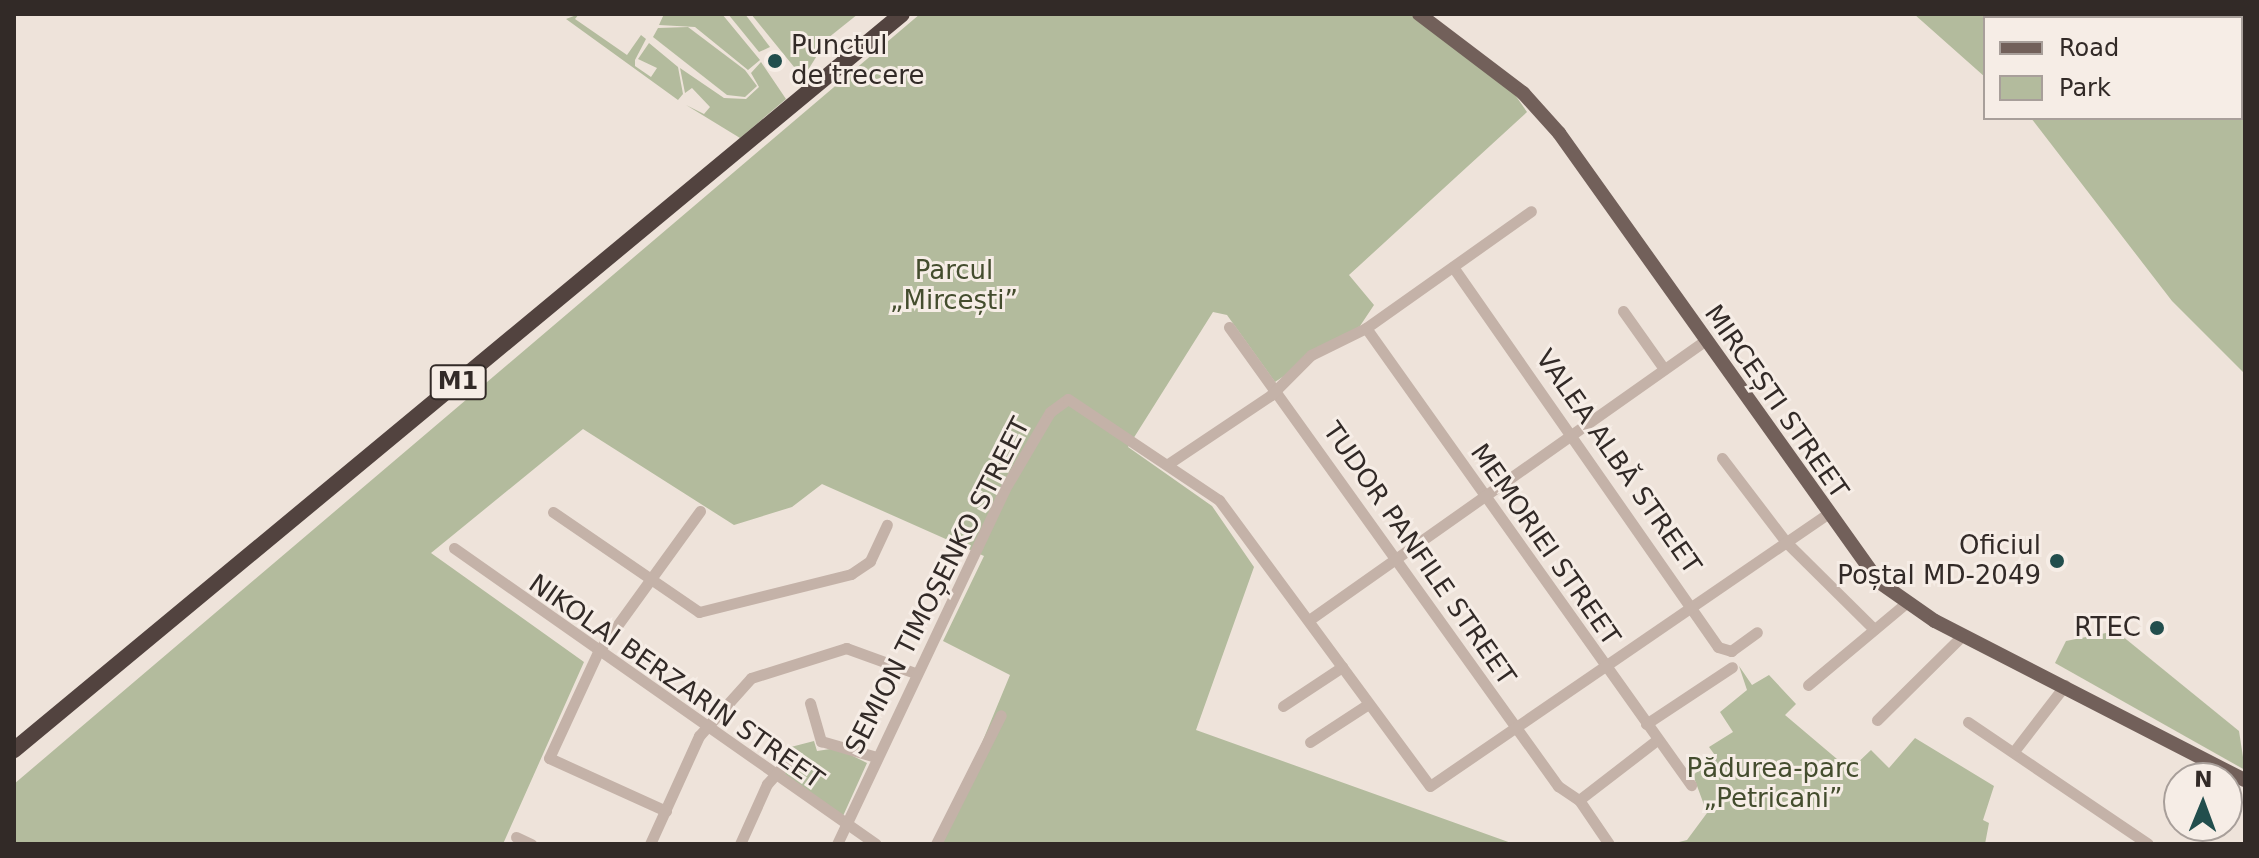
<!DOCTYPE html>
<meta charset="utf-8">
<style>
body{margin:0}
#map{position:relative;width:2259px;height:858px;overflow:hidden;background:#eee3da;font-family:"DejaVu Sans",sans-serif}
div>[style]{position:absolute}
.green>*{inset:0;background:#b3bb9d}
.minor>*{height:11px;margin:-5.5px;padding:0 5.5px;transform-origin:5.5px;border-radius:5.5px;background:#c4b2a8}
.major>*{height:14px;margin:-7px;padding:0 7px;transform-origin:7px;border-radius:7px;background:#72605a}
.highway>*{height:16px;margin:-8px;padding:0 8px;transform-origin:8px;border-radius:8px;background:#52433f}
.dots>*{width:22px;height:22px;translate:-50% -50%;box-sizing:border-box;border:4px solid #f6ede6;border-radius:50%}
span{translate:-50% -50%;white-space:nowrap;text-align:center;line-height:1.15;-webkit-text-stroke:6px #f6ede6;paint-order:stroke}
.shield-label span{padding:2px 6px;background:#f6ede6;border:2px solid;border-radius:6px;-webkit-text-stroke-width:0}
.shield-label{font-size:24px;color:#322a27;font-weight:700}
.poi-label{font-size:26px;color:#322a27}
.left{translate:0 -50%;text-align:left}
.right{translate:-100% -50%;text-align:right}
.park-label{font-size:26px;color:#444d2e}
.street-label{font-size:26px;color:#322a27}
.frame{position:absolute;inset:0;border:16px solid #322a27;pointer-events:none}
.legend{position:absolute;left:1983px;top:16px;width:260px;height:104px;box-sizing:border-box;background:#f6ede6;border:2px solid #a89f9a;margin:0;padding:10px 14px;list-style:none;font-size:24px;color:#322a27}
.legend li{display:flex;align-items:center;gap:16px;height:40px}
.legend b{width:40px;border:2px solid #a89f9a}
.north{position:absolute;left:2163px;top:762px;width:80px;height:80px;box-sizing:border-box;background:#f6ede6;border:2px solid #a89f9a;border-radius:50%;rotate:1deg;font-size:22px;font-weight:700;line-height:32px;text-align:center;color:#322a27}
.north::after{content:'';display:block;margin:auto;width:28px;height:36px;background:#224e4d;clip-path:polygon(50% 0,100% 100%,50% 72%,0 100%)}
</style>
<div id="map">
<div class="green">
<div style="clip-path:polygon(579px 14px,575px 19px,627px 55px,641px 35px,646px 39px,635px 60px,635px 66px,651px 77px,657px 68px,638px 59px,649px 43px,678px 67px,683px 94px,678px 100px,566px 19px)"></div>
<div style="clip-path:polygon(664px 14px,722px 14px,760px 60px,748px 70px,695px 27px,659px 25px)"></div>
<div style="clip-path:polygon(728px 14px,745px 14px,770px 47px,759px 52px)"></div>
<div style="clip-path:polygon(751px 14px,858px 14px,828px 38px,803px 78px)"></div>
<div style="clip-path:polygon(920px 14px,1412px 14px,1511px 89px,1527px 112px,1349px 275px,1374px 305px,1360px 326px,1275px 382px,1227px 315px,1213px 312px,1128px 447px,1212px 506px,1254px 567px,1196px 730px,1514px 844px,940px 844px,1010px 675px,943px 641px,984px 556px,822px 484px,792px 507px,734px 525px,583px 429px,431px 553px,584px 662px,503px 844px,14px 844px,14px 784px)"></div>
<div style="clip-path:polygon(1914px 14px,2245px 14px,2245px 374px,2172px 301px,2031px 118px,2241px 118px,2241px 18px,1985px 18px,1985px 77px)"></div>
<div style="clip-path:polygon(688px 27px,745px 70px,757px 86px,745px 97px,727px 95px,653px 37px,658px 28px)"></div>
<div style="clip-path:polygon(761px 62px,786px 99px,740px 138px,686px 105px,704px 114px,710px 107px,692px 88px,685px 93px,680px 68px,724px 98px,746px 99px,759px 87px,751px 73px)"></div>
<div style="clip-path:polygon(2116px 631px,2239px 731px,2245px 770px,2055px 663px,2066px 641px)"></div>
<div style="clip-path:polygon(1739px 666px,1752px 685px,1769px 675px,1796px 704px,1785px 715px,1850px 770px,1871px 750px,1889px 768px,1915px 738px,1994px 786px,1983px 820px,1989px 823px,1985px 844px,1671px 844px,1687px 840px,1707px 813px,1693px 775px,1717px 758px,1709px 747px,1733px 732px,1720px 712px,1747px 690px)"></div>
<div style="clip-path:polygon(814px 741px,817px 751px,837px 748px,867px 763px,843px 816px,783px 776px,797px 758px,787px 748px)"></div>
</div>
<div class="minor">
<div style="left:1453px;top:267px;width:463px;rotate:55.1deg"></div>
<div style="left:1718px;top:647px;width:14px;rotate:17deg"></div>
<div style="left:1731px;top:651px;width:32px;rotate:-36deg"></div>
<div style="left:1623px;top:311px;width:71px;rotate:54.7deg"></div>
<div style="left:1229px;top:327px;width:565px;rotate:54.37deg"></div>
<div style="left:1558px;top:786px;width:25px;rotate:34deg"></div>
<div style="left:1579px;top:800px;width:53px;rotate:55.7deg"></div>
<div style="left:1366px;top:328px;width:561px;rotate:54.58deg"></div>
<div style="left:1722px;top:458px;width:106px;rotate:52.7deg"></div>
<div style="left:1786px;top:542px;width:124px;rotate:44.7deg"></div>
<div style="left:1168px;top:464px;width:124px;rotate:-33.8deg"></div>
<div style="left:1271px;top:395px;width:57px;rotate:-45deg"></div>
<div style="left:1311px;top:355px;width:61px;rotate:-26.1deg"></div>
<div style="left:1366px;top:328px;width:202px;rotate:-35.3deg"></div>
<div style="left:553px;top:512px;width:177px;rotate:34.4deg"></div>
<div style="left:699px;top:612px;width:157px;rotate:-14deg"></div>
<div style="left:851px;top:574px;width:23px;rotate:-34deg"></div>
<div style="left:870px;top:561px;width:40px;rotate:-65deg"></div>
<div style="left:454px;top:548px;width:515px;rotate:35.05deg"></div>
<div style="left:1309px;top:620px;width:484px;rotate:-35.2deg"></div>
<div style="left:1808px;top:685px;width:128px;rotate:-39.9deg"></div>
<div style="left:810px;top:703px;width:40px;rotate:74deg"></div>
<div style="left:821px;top:741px;width:57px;rotate:16.2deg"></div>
<div style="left:1283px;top:706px;width:71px;rotate:-33.5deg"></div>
<div style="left:1877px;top:720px;width:121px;rotate:-44.7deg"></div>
<div style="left:1968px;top:722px;width:217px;rotate:34.1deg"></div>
<div style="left:1646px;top:724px;width:103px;rotate:-33.5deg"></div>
<div style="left:1310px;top:742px;width:68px;rotate:-33deg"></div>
<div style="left:2015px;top:750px;width:82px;rotate:-52.4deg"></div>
<div style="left:1579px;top:800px;width:98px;rotate:-37.6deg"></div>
<div style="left:666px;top:811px;width:128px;rotate:-155.6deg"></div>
<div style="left:549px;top:758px;width:117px;rotate:-65.2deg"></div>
<div style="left:598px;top:652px;width:174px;rotate:-54.1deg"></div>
<div style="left:516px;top:837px;width:17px;rotate:25deg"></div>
<div style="left:650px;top:844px;width:119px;rotate:-65.6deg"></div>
<div style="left:699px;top:736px;width:78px;rotate:-48.1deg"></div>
<div style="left:751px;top:678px;width:100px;rotate:-17.5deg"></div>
<div style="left:846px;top:648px;width:73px;rotate:19.9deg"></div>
<div style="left:740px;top:844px;width:66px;rotate:-65.8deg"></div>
<div style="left:767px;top:784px;width:36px;rotate:-48deg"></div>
<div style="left:837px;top:844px;width:397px;rotate:-64.7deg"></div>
<div style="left:1007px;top:485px;width:85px;rotate:-59.5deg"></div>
<div style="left:1050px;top:412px;width:22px;rotate:-36deg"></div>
<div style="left:1068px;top:399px;width:182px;rotate:33.8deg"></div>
<div style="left:1219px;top:500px;width:355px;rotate:53.6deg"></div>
<div style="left:1430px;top:786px;width:478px;rotate:-34.4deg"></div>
<div style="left:936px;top:844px;width:144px;rotate:-63.3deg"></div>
</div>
<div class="major">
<div style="left:1419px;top:14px;width:131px;rotate:37.2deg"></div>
<div style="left:1523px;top:93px;width:54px;rotate:48deg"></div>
<div style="left:1559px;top:133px;width:551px;rotate:54.52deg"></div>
<div style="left:1879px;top:582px;width:68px;rotate:34.9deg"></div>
<div style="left:1935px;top:621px;width:348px;rotate:27.2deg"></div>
</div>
<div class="highway">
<div style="left:14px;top:750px;width:1153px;rotate:-39.65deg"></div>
</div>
<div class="dots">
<div style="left:775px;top:61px;background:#224e4d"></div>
<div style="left:2057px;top:561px;background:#224e4d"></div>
<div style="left:2157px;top:628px;background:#224e4d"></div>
</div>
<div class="shield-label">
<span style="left:458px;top:382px">M1</span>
</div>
<div class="poi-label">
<span class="left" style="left:791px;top:61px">Punctul<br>de trecere</span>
<span class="right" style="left:2041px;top:561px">Oficiul<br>Poștal MD-2049</span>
<span class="right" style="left:2141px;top:628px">RTEC</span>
</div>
<div class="park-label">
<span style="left:954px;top:286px">Parcul<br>„Mircești”</span>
<span style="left:1773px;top:784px">Pădurea-parc<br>„Petricani”</span>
</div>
<div class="street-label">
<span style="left:1776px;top:402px;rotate:55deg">MIRCEȘTI STREET</span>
<span style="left:1618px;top:462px;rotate:55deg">VALEA ALBĂ STREET</span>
<span style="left:1545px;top:545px;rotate:55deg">MEMORIEI STREET</span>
<span style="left:1419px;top:554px;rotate:55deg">TUDOR PANFILE STREET</span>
<span style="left:938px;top:586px;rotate:-63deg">SEMION TIMOȘENKO STREET</span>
<span style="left:676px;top:682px;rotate:35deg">NIKOLAI BERZARIN STREET</span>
</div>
<div class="frame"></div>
<ul class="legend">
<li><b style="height:10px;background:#72605a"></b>Road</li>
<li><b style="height:22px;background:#b3bb9d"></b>Park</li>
</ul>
<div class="north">N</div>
</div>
